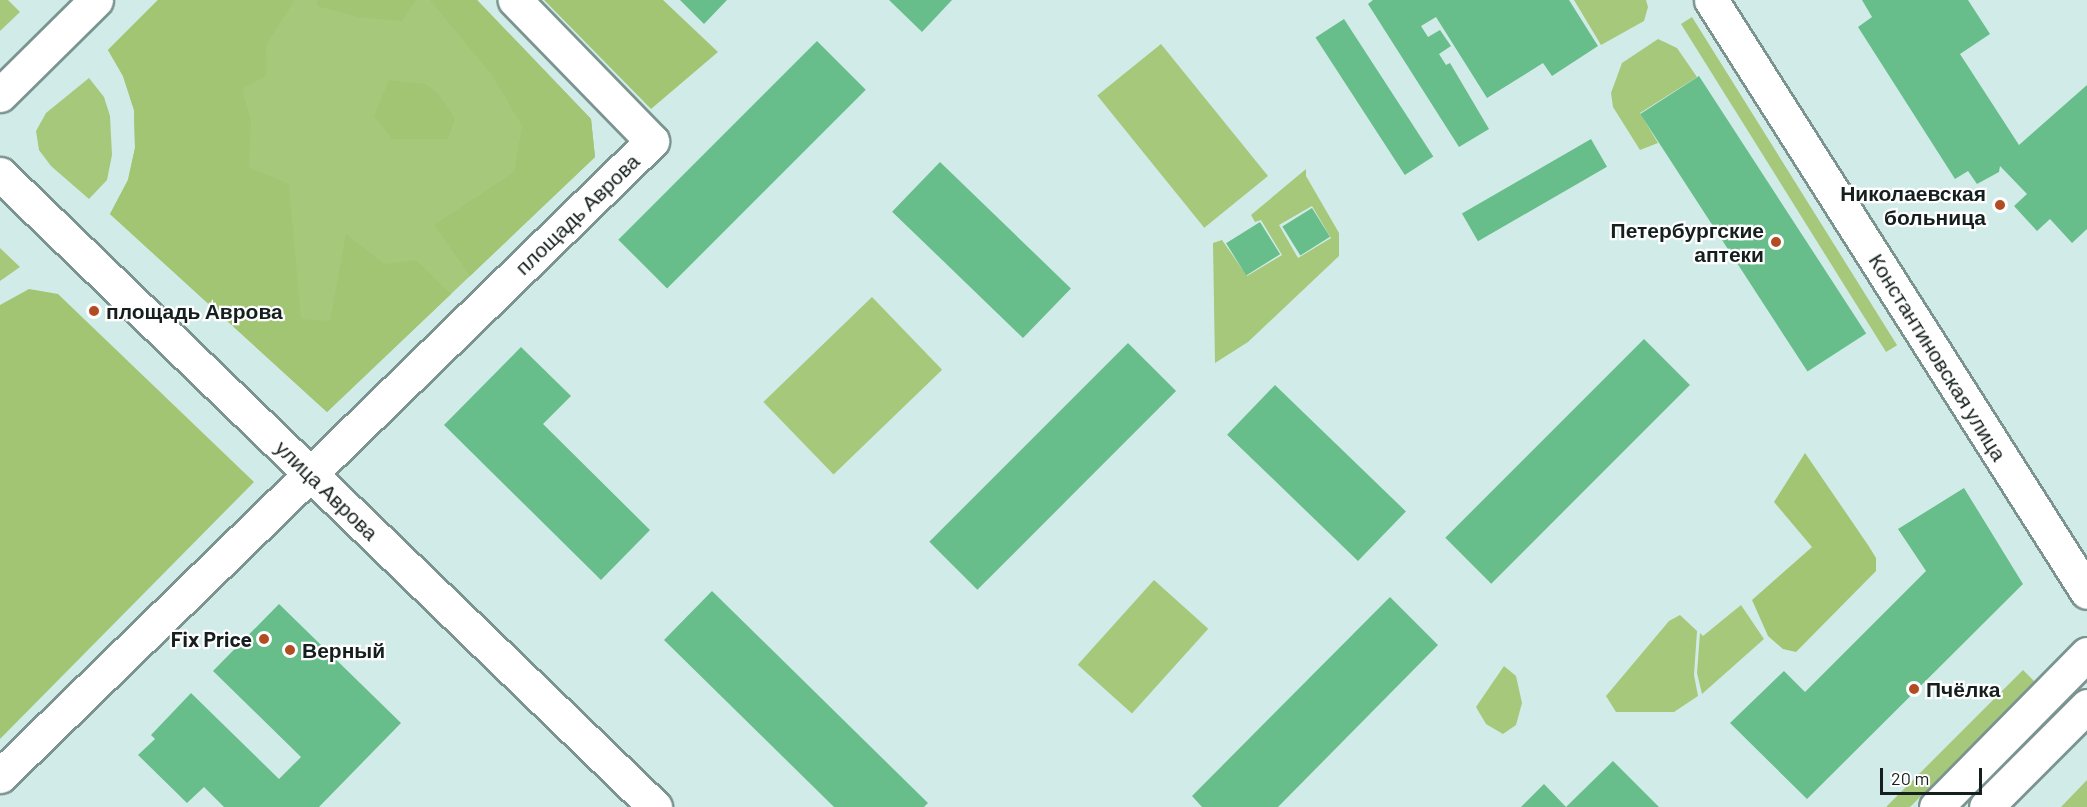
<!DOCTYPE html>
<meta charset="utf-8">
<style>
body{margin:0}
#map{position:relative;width:2087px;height:807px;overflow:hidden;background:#d1ece8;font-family:Barlow,sans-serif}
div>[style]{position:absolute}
.green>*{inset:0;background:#a6c87a;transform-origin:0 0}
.forest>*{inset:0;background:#a2c574}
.building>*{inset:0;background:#67be8b;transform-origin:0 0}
.roads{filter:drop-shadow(2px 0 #7b9490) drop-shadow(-2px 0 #7b9490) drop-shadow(0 2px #7b9490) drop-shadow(0 -2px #7b9490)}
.street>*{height:33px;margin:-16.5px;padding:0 16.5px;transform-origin:16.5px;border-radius:16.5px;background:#fff}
.secondary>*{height:33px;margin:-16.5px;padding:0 16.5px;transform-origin:16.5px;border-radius:16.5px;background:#fff}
.primary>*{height:33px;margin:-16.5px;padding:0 16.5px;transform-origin:16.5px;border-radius:16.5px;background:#fff}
.dots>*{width:16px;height:16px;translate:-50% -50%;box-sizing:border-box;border:3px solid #fff;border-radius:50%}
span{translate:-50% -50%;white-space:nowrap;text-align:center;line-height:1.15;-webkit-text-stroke:4.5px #fff;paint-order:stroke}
.poi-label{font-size:21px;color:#151f1d;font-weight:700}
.right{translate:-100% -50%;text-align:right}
.left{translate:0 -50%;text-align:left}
.street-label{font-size:21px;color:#151f1d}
.scale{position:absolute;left:1880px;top:768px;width:102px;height:27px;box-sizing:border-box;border:3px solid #151f1d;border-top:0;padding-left:8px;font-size:18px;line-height:21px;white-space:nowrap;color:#151f1d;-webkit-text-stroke:4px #fff;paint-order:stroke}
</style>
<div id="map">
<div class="green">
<div style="clip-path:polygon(0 0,8px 0,20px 12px,0 31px)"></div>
<div style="clip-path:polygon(158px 0,477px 0,591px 119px,595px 157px,327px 412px,110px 214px,128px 180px,135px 148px,134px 110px,123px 76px,108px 50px)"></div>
<div style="clip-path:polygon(1574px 0,1646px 0,1648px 7px,1644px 21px,1601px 45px)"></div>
<div style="left:1692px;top:17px;width:387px;height:13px;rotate:58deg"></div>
<div style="clip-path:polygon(1658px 39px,1677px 48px,1697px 77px,1640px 113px,1658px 143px,1640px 150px,1613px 107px,1611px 93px,1622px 63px)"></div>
<div style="left:1161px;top:44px;width:170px;height:82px;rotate:51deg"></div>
<div style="clip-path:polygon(89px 78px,104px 97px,110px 116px,112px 155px,107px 180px,89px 199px,51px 166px,39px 150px,36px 131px,46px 113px)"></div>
<div style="clip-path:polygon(evenodd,1306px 169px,1306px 176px,1339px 233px,1339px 256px,1248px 342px,1215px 363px,1213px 243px,1222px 240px,1247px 276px,1282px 255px,1261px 220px,1255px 222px,1251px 215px,1306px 169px,1312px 206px,1331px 238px,1298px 258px,1279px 225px,1312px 206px)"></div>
<div style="clip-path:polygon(0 248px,20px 267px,0 281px)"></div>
<div style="left:872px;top:297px;width:101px;height:151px;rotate:46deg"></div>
<div style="left:1154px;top:580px;width:73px;height:114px;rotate:42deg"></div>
<div style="clip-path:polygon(1741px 605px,1764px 639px,1702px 694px,1697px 673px,1700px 633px,1703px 636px)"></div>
<div style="clip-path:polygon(1680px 615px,1697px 631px,1694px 675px,1698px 696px,1674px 712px,1616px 712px,1606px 696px,1669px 621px)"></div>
<div style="clip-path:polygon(1504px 666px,1516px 676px,1522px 703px,1516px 725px,1503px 734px,1486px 724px,1476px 707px)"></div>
<div style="left:2023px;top:670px;width:17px;height:193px;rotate:45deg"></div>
<div style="clip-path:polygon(2087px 780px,2087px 807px,2061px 807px)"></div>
</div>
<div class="forest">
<div style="clip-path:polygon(158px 0,295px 0,266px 45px,267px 75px,242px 89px,251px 120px,249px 167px,289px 184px,301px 319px,330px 321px,346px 234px,384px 264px,416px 260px,451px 294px,327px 412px,110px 214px,128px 180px,135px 148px,134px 110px,123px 76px,108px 50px)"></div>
<div style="clip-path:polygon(317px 0,416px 0,402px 21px,358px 17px,317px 6px)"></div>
<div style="clip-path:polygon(430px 0,477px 0,591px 119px,595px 157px,470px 276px,434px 225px,514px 172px,522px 126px,492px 75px)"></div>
<div style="clip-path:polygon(544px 0,663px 0,718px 52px,651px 109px)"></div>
<div style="clip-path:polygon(389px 80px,426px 84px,440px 96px,455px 119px,448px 139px,392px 139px,374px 116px)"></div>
<div style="clip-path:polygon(29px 289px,58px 294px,254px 482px,0 739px,0 305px)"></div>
<div style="clip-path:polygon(1805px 453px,1868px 545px,1876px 558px,1876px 571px,1796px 652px,1783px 649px,1768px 636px,1752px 600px,1812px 547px,1774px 502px)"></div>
</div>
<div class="building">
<div style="clip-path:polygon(680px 0,727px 0,704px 24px)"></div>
<div style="clip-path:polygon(889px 0,952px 0,922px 32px)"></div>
<div style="clip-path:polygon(1373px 0,1569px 0,1598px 46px,1552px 76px,1543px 63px,1487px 98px,1436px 17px,1421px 26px,1428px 37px,1440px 30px,1451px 46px,1439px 54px,1446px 65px,1450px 63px,1489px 129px,1459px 147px,1368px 4px)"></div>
<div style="clip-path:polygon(1862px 0,1968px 0,1990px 34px,1960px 54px,2019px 145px,2087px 85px,2087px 229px,2072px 243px,2050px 219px,2037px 231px,2014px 206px,2027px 194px,2000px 166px,1999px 172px,1977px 184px,1968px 171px,1955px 179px,1858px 27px,1872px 17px)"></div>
<div style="left:1344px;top:19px;width:164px;height:34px;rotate:57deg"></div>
<div style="left:817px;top:41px;width:69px;height:281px;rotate:45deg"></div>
<div style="left:1699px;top:76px;width:307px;height:70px;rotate:57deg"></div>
<div style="left:1591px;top:139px;width:32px;height:149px;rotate:60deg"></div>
<div style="left:940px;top:162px;width:182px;height:69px;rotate:44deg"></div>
<div style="left:1312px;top:208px;width:34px;height:35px;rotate:58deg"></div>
<div style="left:1260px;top:222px;width:38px;height:40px;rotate:58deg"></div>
<div style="left:1644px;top:339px;width:65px;height:281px;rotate:45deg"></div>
<div style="left:1128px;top:343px;width:68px;height:281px;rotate:45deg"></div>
<div style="clip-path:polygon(521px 347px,571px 396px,543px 424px,650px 530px,601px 580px,444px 425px)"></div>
<div style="left:1275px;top:385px;width:182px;height:69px;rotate:44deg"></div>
<div style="clip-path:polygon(1964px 488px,2023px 584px,1807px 799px,1730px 723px,1784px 671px,1805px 692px,1926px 571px,1898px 529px)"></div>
<div style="clip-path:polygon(712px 591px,928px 803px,924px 807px,834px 807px,664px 640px)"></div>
<div style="clip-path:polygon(1390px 597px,1438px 645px,1278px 807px,1202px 807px,1192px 796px)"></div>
<div style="clip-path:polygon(279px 604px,401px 723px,319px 807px,224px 807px,204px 787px,187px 803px,138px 755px,155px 739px,151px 735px,191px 693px,279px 779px,301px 757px,213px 671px)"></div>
<div style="clip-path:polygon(1613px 761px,1659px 807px,1566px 807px)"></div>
<div style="clip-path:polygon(1544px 784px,1566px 807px,1521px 807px)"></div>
</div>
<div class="roads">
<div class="street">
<div style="left:1711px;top:0;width:701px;rotate:57.58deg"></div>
<div style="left:0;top:95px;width:135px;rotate:-44.7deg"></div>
<div style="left:0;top:776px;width:910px;rotate:-44.24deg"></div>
<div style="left:652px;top:141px;width:197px;rotate:-134.2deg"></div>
</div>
<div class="secondary">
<div style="left:0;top:174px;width:911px;rotate:44.02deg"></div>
</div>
<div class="primary">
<div style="left:1936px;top:807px;width:215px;rotate:-45.4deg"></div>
<div style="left:1986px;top:807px;width:143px;rotate:-45deg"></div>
</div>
</div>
<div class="dots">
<div style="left:2000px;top:205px;background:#b24c22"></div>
<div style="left:1776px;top:242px;background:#b24c22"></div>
<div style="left:94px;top:311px;background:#b24c22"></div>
<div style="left:264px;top:639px;background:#b24c22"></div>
<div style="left:290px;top:650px;background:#b24c22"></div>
<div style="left:1914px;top:689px;background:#b24c22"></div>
</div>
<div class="poi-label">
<span class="right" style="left:1986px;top:205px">Николаевская<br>больница</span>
<span class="right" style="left:1764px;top:242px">Петербургские<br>аптеки</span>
<span class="left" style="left:106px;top:311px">площадь Аврова</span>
<span class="right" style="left:252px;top:639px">Fix Price</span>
<span class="left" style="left:302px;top:650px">Верный</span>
<span class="left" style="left:1926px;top:689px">Пчёлка</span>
</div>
<div class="street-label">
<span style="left:577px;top:214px;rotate:-44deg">площадь Аврова</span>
<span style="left:1938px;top:357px;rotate:58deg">Константиновская улица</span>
<span style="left:327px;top:490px;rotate:44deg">улица Аврова</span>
</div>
<div class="scale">20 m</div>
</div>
